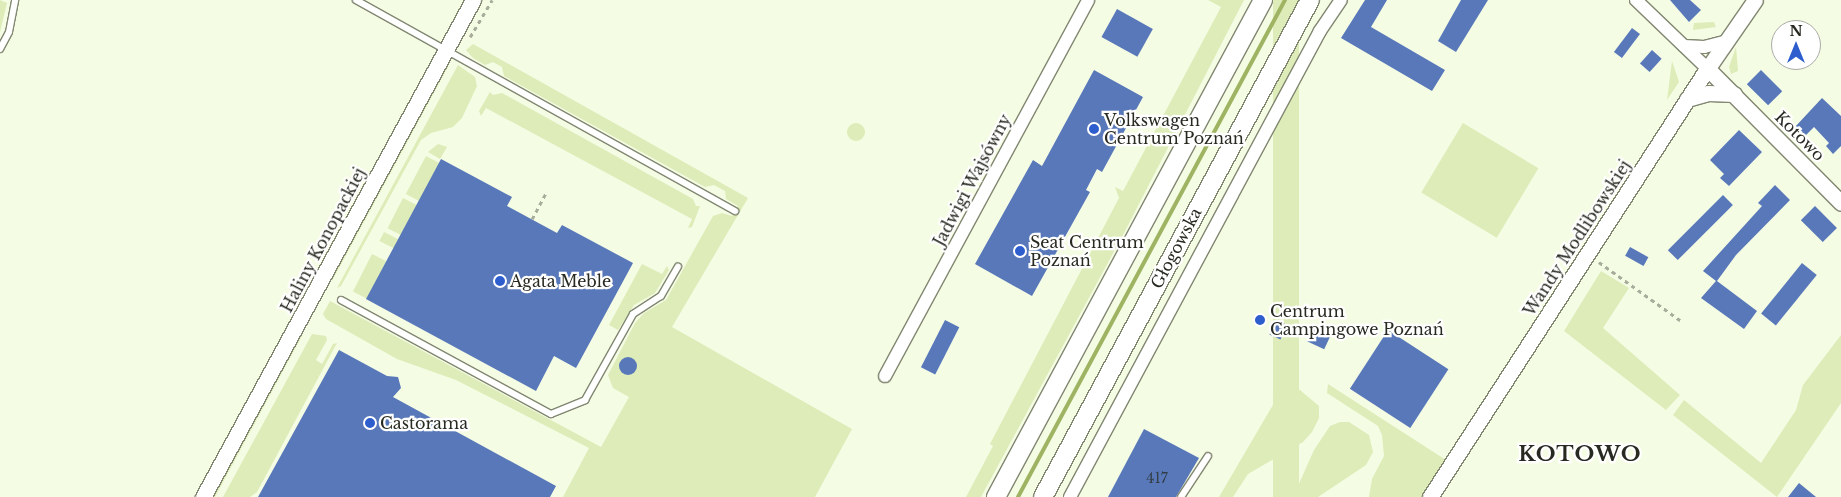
<!DOCTYPE html>
<meta charset="utf-8">
<style>
body{margin:0}
#map{position:relative;width:1841px;height:497px;overflow:hidden;background:#f5fce4;font-family:"Libre Baskerville",serif}
div>[style]{position:absolute}
.green>*{inset:0;background:#ddecb8;transform-origin:0 0}
.round{border-radius:50%}
.stream>*{height:4px;margin:-2px;padding:0 2px;transform-origin:2px;border-radius:2px;background:#9fb463}
.building>*{inset:0;background:#5878ba;transform-origin:0 0}
.path>*{height:2.5px;margin-top:-1.25px;transform-origin:0;background:repeating-linear-gradient(90deg,#a8ad9b 0 4px,transparent 0 8px)}
.roads{filter:drop-shadow(1px 0 #818771) drop-shadow(-1px 0 #818771) drop-shadow(0 1px #818771) drop-shadow(0 -1px #818771)}
.service>*{height:6px;margin:-3px;padding:0 3px;transform-origin:3px;border-radius:3px;background:#fff}
.minor>*{height:12px;margin:-6px;padding:0 6px;transform-origin:6px;border-radius:6px;background:#fff}
.tertiary>*{height:15px;margin:-7.5px;padding:0 7.5px;transform-origin:7.5px;border-radius:7.5px;background:#fff}
.secondary>*{height:18px;margin:-9px;padding:0 9px;transform-origin:9px;border-radius:9px;background:#fff}
.dots>*{width:14px;height:14px;translate:-50% -50%;box-sizing:border-box;border:2px solid #fff;border-radius:50%}
span{translate:-50% -50%;white-space:nowrap;text-align:center;line-height:1.15;-webkit-text-stroke:4.5px #fff;paint-order:stroke}
.number-label{font-size:14px;color:#333e47}
.number-label span{-webkit-text-stroke-width:0}
.poi-label{font-size:16px;color:#272a21}
.left{translate:0 -50%;text-align:left}
.street-label{font-size:16px;color:#272a21}
.district-label{font-size:21px;color:#272a21;font-weight:700;letter-spacing:1px}
.north{position:absolute;left:1771px;top:20px;width:50px;height:50px;box-sizing:border-box;background:#fff;border:1px solid #a9aaa6;border-radius:50%;rotate:0deg;font-size:14px;font-weight:700;line-height:20px;text-align:center;color:#272a21}
.north::after{content:'';display:block;margin:auto;width:18px;height:22px;background:#2e5ecd;clip-path:polygon(50% 0,100% 100%,50% 72%,0 100%)}
</style>
<div id="map">
<div class="green">
<div style="clip-path:polygon(0 0,7px 3px,0 32px)"></div>
<div style="clip-path:polygon(1208px 0,1244px 0,1123px 235px,981px 497px,966px 497px,993px 446px,990px 444px,1119px 198px,1115px 187px,1123px 191px,1221px 7px)"></div>
<div style="left:1273px;top:0;width:26px;height:564px"></div>
<div style="clip-path:polygon(1714px 22px,1716px 27px,1693px 30px,1694px 23px)"></div>
<div style="clip-path:polygon(473px 44px,748px 198px,672px 327px,852px 429px,815px 497px,563px 497px,589px 448px,456px 380px,397px 359px,326px 319px,323px 314px,330px 301px,601px 447px,629px 397px,613px 388px,608px 375px,635px 323px,644px 313px,666px 300px,713px 216px,722px 213px,732px 216px,738px 206px,726px 199px,725px 191px,714px 185px,705px 187px,504px 76px,502px 67px,493px 62px,485px 65px,473px 58px,466px 50px)"></div>
<div style="clip-path:polygon(1736px 47px,1738px 71px,1731px 74px,1729px 67px)"></div>
<div style="clip-path:polygon(1672px 61px,1679px 82px,1667px 100px)"></div>
<div style="clip-path:polygon(449px 65px,332px 281px,333px 272px,443px 71px)"></div>
<div style="clip-path:polygon(458px 65px,475px 77px,477px 86px,462px 118px,453px 127px,431px 133px,421px 140px,341px 286px,337px 288px)"></div>
<div style="clip-path:polygon(490px 92px,493px 95px,502px 93px,693px 199px,696px 206px,700px 206px,692px 227px,688px 228px,692px 219px,486px 108px,481px 116px,479px 111px)"></div>
<div class="round" style="left:847px;top:123px;width:18px;height:18px"></div>
<div style="left:1463px;top:123px;width:88px;height:81px;rotate:31deg"></div>
<div style="clip-path:polygon(438px 144px,447px 147px,440px 159px,428px 152px)"></div>
<div style="left:426px;top:156px;width:15px;height:43px;rotate:28deg"></div>
<div style="left:403px;top:198px;width:16px;height:34px;rotate:27deg"></div>
<div style="left:384px;top:232px;width:16px;height:10px;rotate:27deg"></div>
<div style="left:372px;top:254px;width:16px;height:42px;rotate:27deg"></div>
<div style="clip-path:polygon(642px 264px,662px 274px,667px 266px,669px 270px,655px 293px,634px 305px,618px 330px,609px 325px)"></div>
<div style="clip-path:polygon(1601px 271px,1629px 288px,1603px 328px,1680px 395px,1666px 410px,1564px 331px)"></div>
<div style="clip-path:polygon(303px 334px,215px 497px,211px 497px,296px 342px)"></div>
<div style="clip-path:polygon(312px 334px,326px 336px,327px 340px,316px 360px,322px 364px,333px 344px,337px 343px,257px 492px,250px 497px,223px 497px)"></div>
<div style="clip-path:polygon(1841px 335px,1841px 403px,1777px 497px,1673px 415px,1684px 400px,1761px 463px,1796px 410px,1803px 385px)"></div>
<div style="clip-path:polygon(1328px 384px,1446px 460px,1422px 497px,1369px 497px,1372px 479px,1384px 456px,1382px 435px,1378px 426px,1327px 393px)"></div>
<div style="clip-path:polygon(1292px 389px,1300px 390px,1319px 406px,1319px 418px,1312px 432px,1303px 442px,1248px 474px,1233px 497px,1219px 497px,1277px 398px,1283px 391px)"></div>
<div style="clip-path:polygon(1340px 422px,1349px 422px,1369px 435px,1373px 452px,1366px 465px,1318px 497px,1293px 497px,1314px 450px,1330px 426px)"></div>
</div>
<div class="stream">
<div style="left:1018px;top:497px;width:564px;rotate:-61.75deg"></div>
</div>
<div class="building">
<div style="clip-path:polygon(1365px 0,1387px 0,1371px 27px,1445px 70px,1432px 91px,1341px 38px)"></div>
<div style="clip-path:polygon(1461px 0,1488px 0,1456px 52px,1438px 41px)"></div>
<div style="clip-path:polygon(1670px 0,1690px 0,1701px 10px,1689px 22px)"></div>
<div style="left:1117px;top:9px;width:41px;height:32px;rotate:29deg"></div>
<div style="left:1632px;top:28px;width:10px;height:30px;rotate:37deg"></div>
<div style="left:1652px;top:50px;width:13px;height:18px;rotate:42deg"></div>
<div style="clip-path:polygon(1094px 70px,1143px 97px,1102px 172px,1097px 169px,1086px 190px,1090px 192px,1032px 296px,975px 264px,1033px 160px,1042px 166px)"></div>
<div style="left:1761px;top:70px;width:30px;height:20px;rotate:45deg"></div>
<div style="clip-path:polygon(1822px 98px,1841px 116px,1841px 146px,1833px 154px,1826px 146px,1829px 143px,1814px 127px,1805px 136px,1795px 127px)"></div>
<div style="clip-path:polygon(1739px 130px,1762px 152px,1729px 186px,1720px 178px,1724px 174px,1710px 160px)"></div>
<div style="clip-path:polygon(441px 159px,512px 197px,507px 206px,557px 233px,562px 225px,633px 263px,576px 368px,554px 356px,536px 391px,366px 299px)"></div>
<div style="clip-path:polygon(1775px 185px,1790px 200px,1736px 255px,1717px 281px,1757px 311px,1744px 329px,1701px 298px,1716px 281px,1703px 271px,1762px 206px,1758px 203px)"></div>
<div style="left:1723px;top:195px;width:14px;height:78px;rotate:45deg"></div>
<div style="left:1815px;top:206px;width:31px;height:20px;rotate:45deg"></div>
<div style="left:1630px;top:247px;width:21px;height:10px;rotate:29deg"></div>
<div style="left:1802px;top:263px;width:19px;height:65px;rotate:39deg"></div>
<div style="left:945px;top:320px;width:16px;height:53px;rotate:27deg"></div>
<div style="left:1276px;top:320px;width:12px;height:16px;rotate:24deg"></div>
<div style="left:1315px;top:324px;width:19px;height:19px;rotate:25deg"></div>
<div style="left:1388px;top:330px;width:72px;height:70px;rotate:33deg"></div>
<div style="clip-path:polygon(339px 350px,387px 376px,398px 377px,401px 388px,393px 397px,556px 486px,550px 497px,258px 497px)"></div>
<div class="round" style="left:619px;top:357px;width:18px;height:18px"></div>
<div style="clip-path:polygon(1144px 429px,1199px 458px,1176px 497px,1108px 497px)"></div>
<div style="clip-path:polygon(1799px 483px,1816px 497px,1788px 497px)"></div>
</div>
<div class="path">
<div style="left:470px;top:37px;width:43px;rotate:-59.3deg"></div>
<div style="left:532px;top:219px;width:30px;rotate:-62deg"></div>
<div style="left:1599px;top:262px;width:100px;rotate:35.6deg"></div>
</div>
<div class="roads">
<div class="service">
<div style="left:356px;top:0;width:434px;rotate:29.1deg"></div>
<div style="left:0;top:49px;width:19px;rotate:-62deg"></div>
<div style="left:9px;top:32px;width:33px;rotate:-79deg"></div>
<div style="left:341px;top:300px;width:239px;rotate:28.5deg"></div>
<div style="left:551px;top:414px;width:37px;rotate:-22deg"></div>
<div style="left:585px;top:400px;width:98px;rotate:-60.8deg"></div>
<div style="left:633px;top:314px;width:33px;rotate:-33deg"></div>
<div style="left:661px;top:296px;width:34px;rotate:-60deg"></div>
<div style="left:1181px;top:497px;width:49px;rotate:-56.6deg"></div>
</div>
<div class="minor">
<div style="left:1636px;top:0;width:98px;rotate:43.8deg"></div>
<div style="left:1684px;top:46px;width:20px;rotate:3deg"></div>
<div style="left:1704px;top:47px;width:21px;rotate:-14deg"></div>
<div style="left:885px;top:376px;width:427px;rotate:-61.6deg"></div>
<div style="left:1070px;top:497px;width:529px;rotate:-61.79deg"></div>
<div style="left:1320px;top:31px;width:37px;rotate:-56deg"></div>
</div>
<div class="tertiary">
<div style="left:1707px;top:68px;width:190px;rotate:45.2deg"></div>
<div style="left:1687px;top:99px;width:22px;rotate:-16deg"></div>
<div style="left:1708px;top:93px;width:26px;rotate:2deg"></div>
<div style="left:203px;top:497px;width:566px;rotate:-61.49deg"></div>
<div style="left:1430px;top:497px;width:503px;rotate:-57.1deg"></div>
<div style="left:1703px;top:75px;width:91px;rotate:-55.3deg"></div>
</div>
<div class="secondary">
<div style="left:996px;top:497px;width:564px;rotate:-61.75deg"></div>
<div style="left:1043px;top:497px;width:564px;rotate:-61.75deg"></div>
</div>
</div>
<div class="dots">
<div style="left:1094px;top:129px;background:#2e5ecd"></div>
<div style="left:1020px;top:251px;background:#2e5ecd"></div>
<div style="left:500px;top:281px;background:#2e5ecd"></div>
<div style="left:1260px;top:320px;background:#2e5ecd"></div>
<div style="left:370px;top:423px;background:#2e5ecd"></div>
</div>
<div class="number-label">
<span style="left:1157px;top:478px">417</span>
</div>
<div class="poi-label">
<span class="left" style="left:1104px;top:129px">Volkswagen<br>Centrum Poznań</span>
<span class="left" style="left:1030px;top:251px">Seat Centrum<br>Poznań</span>
<span class="left" style="left:510px;top:281px">Agata Meble</span>
<span class="left" style="left:1270px;top:320px">Centrum<br>Campingowe Poznań</span>
<span class="left" style="left:380px;top:423px">Castorama</span>
</div>
<div class="street-label">
<span style="left:1800px;top:136px;rotate:45deg">Kotowo</span>
<span style="left:972px;top:180px;rotate:-62deg">Jadwigi Wajsówny</span>
<span style="left:1577px;top:238px;rotate:-57deg">Wandy Modlibowskiej</span>
<span style="left:323px;top:240px;rotate:-62deg">Haliny Konopackiej</span>
<span style="left:1176px;top:248px;rotate:-62deg">Głogowska</span>
</div>
<div class="district-label">
<span style="left:1580px;top:454px">KOTOWO</span>
</div>
<div class="north">N</div>
</div>
